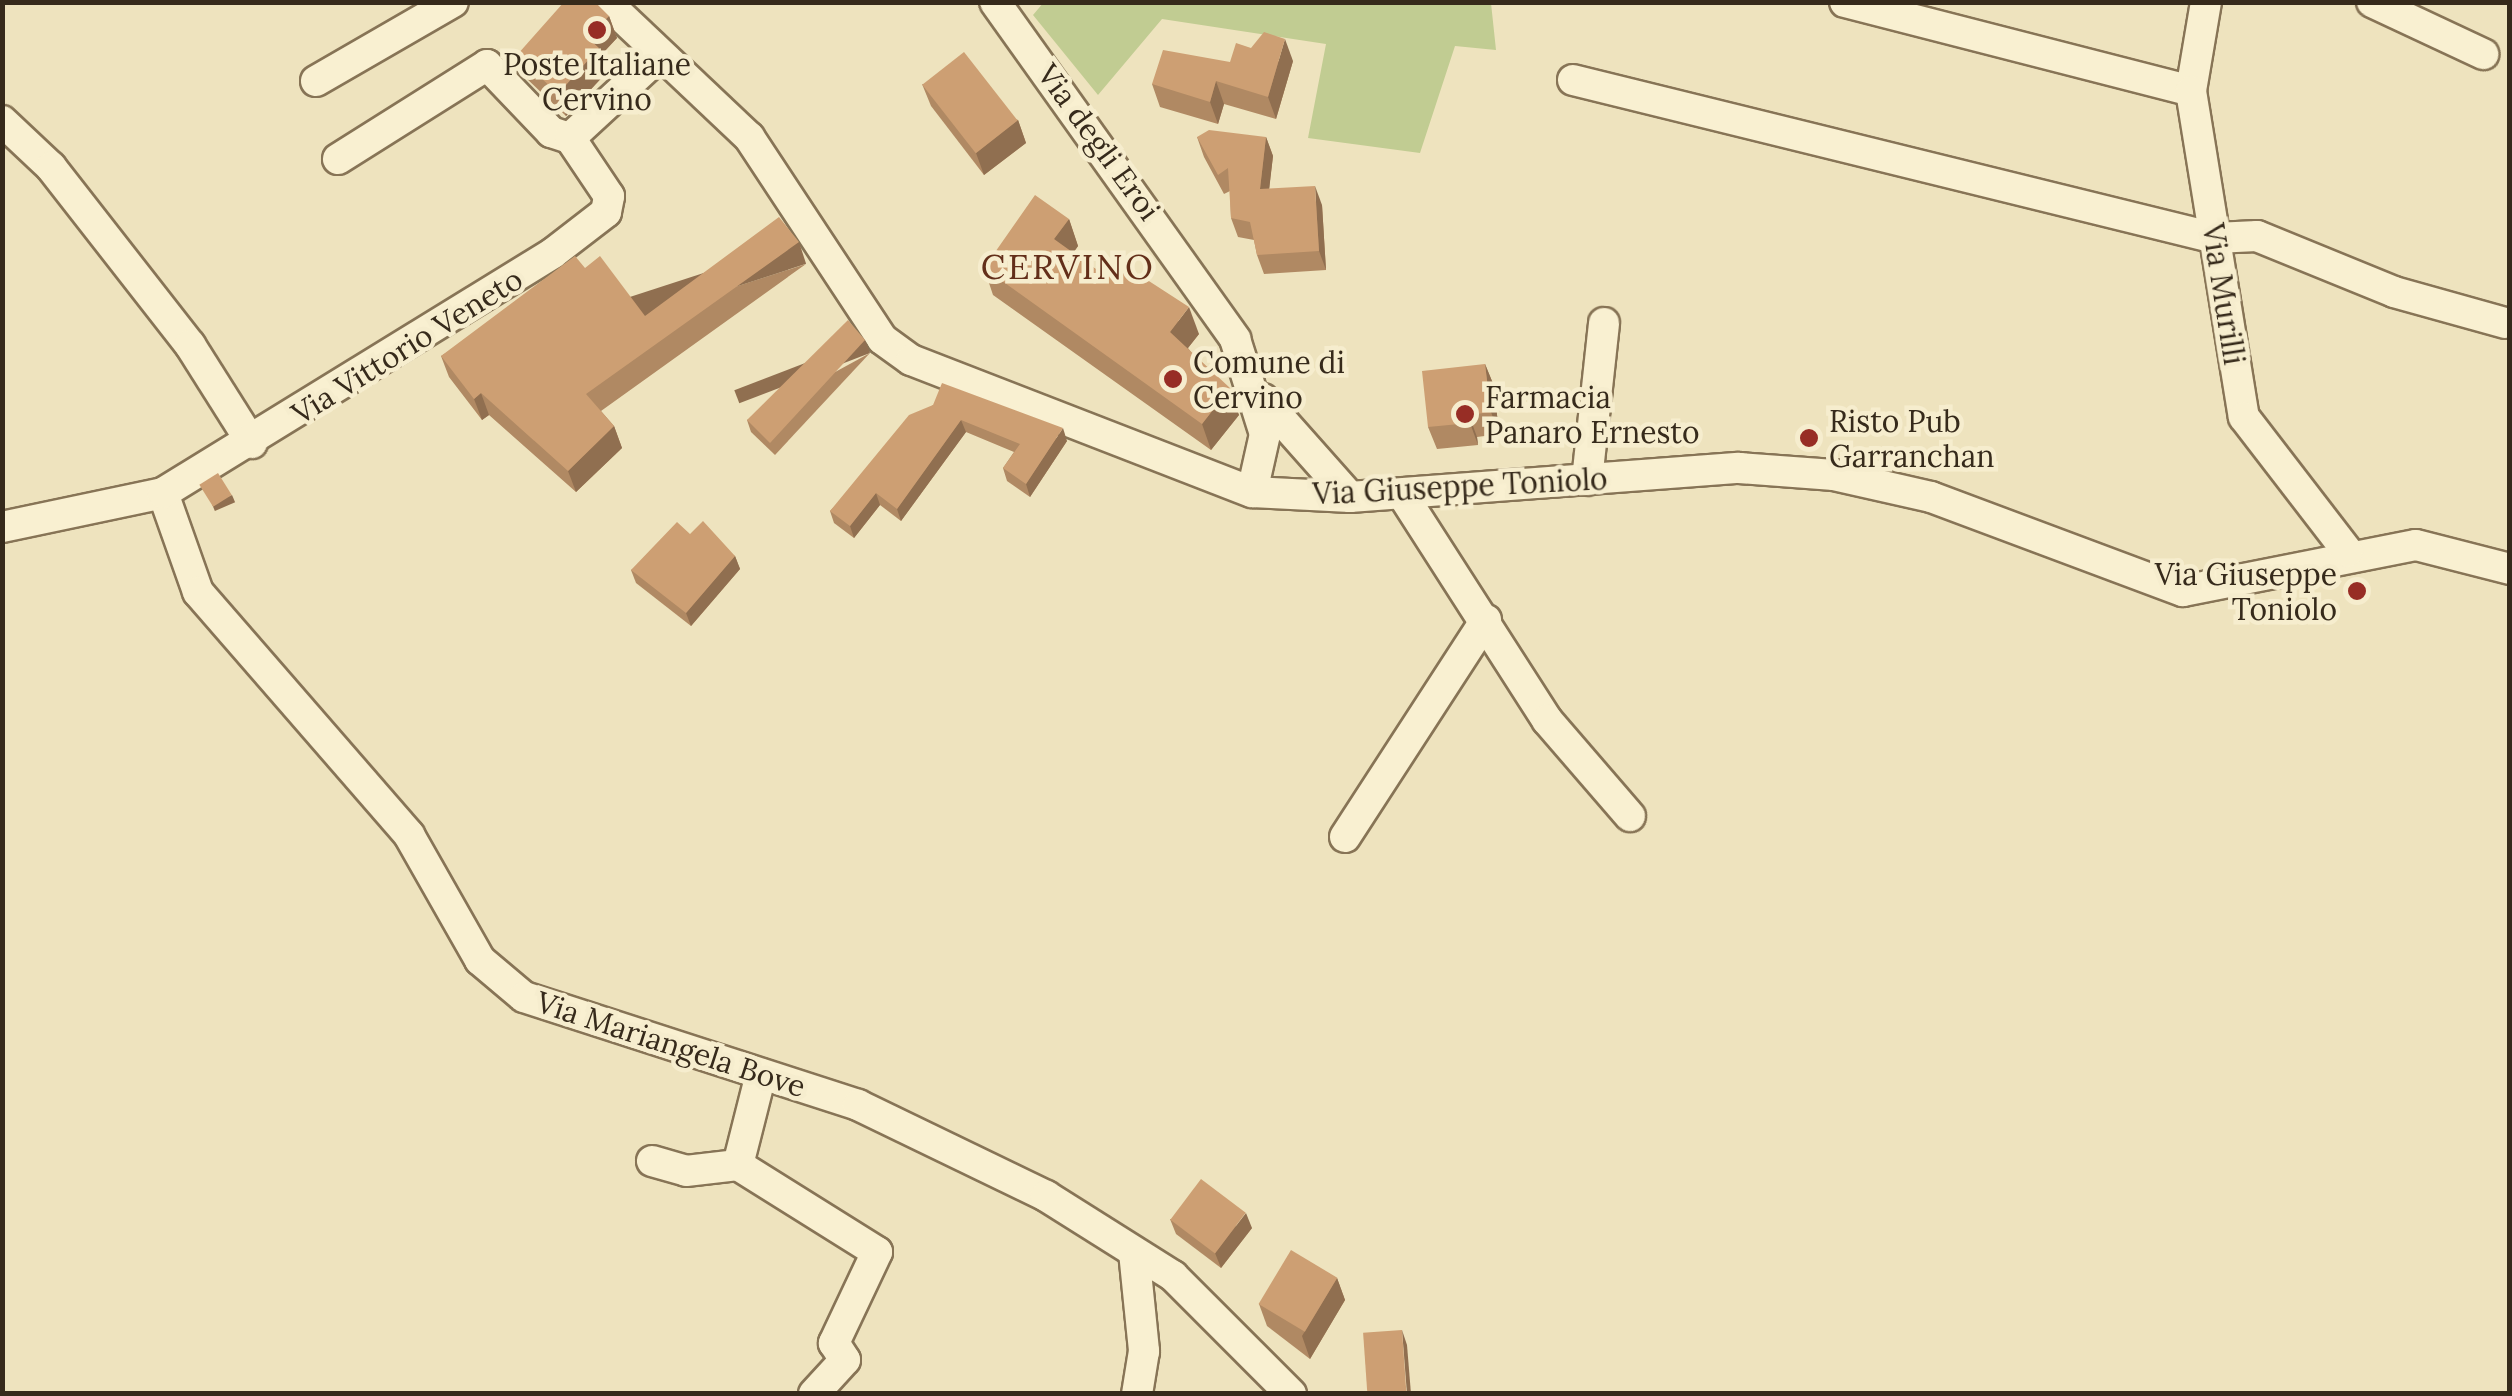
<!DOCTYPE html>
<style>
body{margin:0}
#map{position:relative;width:2512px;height:1396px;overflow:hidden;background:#eee3be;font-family:Lora,serif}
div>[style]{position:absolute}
.green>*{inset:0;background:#c1cc92}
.roads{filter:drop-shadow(2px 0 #877456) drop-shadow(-2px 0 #877456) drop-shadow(0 2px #877456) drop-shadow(0 -2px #877456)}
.minor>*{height:30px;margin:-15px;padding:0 15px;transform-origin:15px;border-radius:15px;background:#f9f0d1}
.wall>*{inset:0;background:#b08963}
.shaded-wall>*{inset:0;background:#906f50;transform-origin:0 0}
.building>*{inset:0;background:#cd9f73;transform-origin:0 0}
.dots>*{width:28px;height:28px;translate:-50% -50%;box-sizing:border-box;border:5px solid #f6edce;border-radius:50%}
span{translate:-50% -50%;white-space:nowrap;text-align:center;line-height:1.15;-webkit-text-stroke:9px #f6edce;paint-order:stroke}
.poi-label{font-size:30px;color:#362a1b}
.left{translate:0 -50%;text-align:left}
.right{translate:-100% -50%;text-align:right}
.street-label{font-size:30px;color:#362a1b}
.quarter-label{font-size:35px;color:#632f1a;letter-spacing:2.5px}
.frame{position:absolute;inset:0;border:5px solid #362a1b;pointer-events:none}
</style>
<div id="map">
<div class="green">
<div style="clip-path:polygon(1044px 2px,1491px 3px,1496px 50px,1455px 46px,1420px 153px,1308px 138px,1326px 44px,1162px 19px,1098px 95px,1033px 15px)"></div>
</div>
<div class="roads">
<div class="minor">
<div style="left:606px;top:2px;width:197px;rotate:43.4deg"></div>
<div style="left:749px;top:137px;width:242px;rotate:56.6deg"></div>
<div style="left:882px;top:339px;width:36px;rotate:36deg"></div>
<div style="left:911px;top:360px;width:366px;rotate:21.2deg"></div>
<div style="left:1252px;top:492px;width:98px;rotate:2.9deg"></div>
<div style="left:1350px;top:497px;width:390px;rotate:-4.3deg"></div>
<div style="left:1739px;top:468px;width:95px;rotate:4.2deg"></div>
<div style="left:1834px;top:475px;width:99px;rotate:12.8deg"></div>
<div style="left:1931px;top:497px;width:269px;rotate:20.5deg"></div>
<div style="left:2183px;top:591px;width:237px;rotate:-11.2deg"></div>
<div style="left:2416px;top:545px;width:97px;rotate:14.3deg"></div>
<div style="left:995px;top:2px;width:414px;rotate:54.5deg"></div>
<div style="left:1235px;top:339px;width:100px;rotate:72.5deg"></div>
<div style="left:1265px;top:434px;width:59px;rotate:102.6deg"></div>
<div style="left:1845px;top:2px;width:357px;rotate:14.4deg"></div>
<div style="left:2206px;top:2px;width:90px;rotate:99.6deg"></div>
<div style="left:2191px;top:91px;width:330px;rotate:80.8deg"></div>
<div style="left:2244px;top:417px;width:170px;rotate:52.4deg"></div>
<div style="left:2372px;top:2px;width:123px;rotate:25.1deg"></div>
<div style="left:1573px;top:80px;width:661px;rotate:13.83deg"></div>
<div style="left:2215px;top:238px;width:42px;rotate:-2.7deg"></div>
<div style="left:2257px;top:236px;width:148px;rotate:22.2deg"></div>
<div style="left:2394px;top:292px;width:115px;rotate:15.6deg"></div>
<div style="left:316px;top:81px;width:158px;rotate:-30deg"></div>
<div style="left:2px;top:121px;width:67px;rotate:43.2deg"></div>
<div style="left:51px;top:167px;width:226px;rotate:52deg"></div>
<div style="left:190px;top:345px;width:116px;rotate:57.7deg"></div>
<div style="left:338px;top:159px;width:176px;rotate:-32.2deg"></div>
<div style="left:487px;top:65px;width:93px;rotate:46.3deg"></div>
<div style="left:551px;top:132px;width:20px;rotate:18deg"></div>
<div style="left:1263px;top:399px;width:131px;rotate:48.4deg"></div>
<div style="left:1587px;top:480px;width:158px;rotate:-83.8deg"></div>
<div style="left:163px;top:493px;width:105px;rotate:70.5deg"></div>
<div style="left:198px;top:592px;width:322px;rotate:49deg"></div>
<div style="left:409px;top:835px;width:144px;rotate:60.4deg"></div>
<div style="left:480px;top:960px;width:57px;rotate:40.1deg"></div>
<div style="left:524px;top:997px;width:351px;rotate:17.9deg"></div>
<div style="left:858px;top:1105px;width:209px;rotate:25.8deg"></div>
<div style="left:1046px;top:1196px;width:150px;rotate:32.2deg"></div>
<div style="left:1173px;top:1276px;width:167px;rotate:45deg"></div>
<div style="left:1402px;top:494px;width:269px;rotate:57.3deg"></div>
<div style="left:1547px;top:720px;width:127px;rotate:49.2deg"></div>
<div style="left:2px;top:527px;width:165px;rotate:-11.9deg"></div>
<div style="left:163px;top:493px;width:458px;rotate:-31.6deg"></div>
<div style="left:553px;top:253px;width:67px;rotate:-37.7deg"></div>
<div style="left:606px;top:212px;width:16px;rotate:-79deg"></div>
<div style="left:609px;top:196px;width:70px;rotate:-123.9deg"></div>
<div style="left:570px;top:138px;width:122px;rotate:-42.7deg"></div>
<div style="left:1345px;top:837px;width:259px;rotate:-57deg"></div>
<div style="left:761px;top:1074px;width:94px;rotate:104.2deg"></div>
<div style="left:738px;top:1165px;width:164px;rotate:32deg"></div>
<div style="left:877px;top:1252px;width:101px;rotate:115.3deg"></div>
<div style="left:834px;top:1343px;width:20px;rotate:57deg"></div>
<div style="left:845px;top:1360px;width:46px;rotate:132.4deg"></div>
<div style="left:652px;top:1161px;width:35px;rotate:16deg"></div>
<div style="left:686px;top:1171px;width:52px;rotate:-6.6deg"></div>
<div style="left:1134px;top:1252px;width:100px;rotate:84.2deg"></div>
<div style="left:1144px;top:1351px;width:44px;rotate:99.2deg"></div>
</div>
</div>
<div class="wall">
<div style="clip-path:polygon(609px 16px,617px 38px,602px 54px,608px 71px,566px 116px,525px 77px,517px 55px)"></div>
<div style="clip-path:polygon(1293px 61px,1276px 119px,1224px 104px,1218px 124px,1160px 107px,1152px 84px,1230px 62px)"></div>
<div style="clip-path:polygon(922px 84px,1018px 120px,1026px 143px,984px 175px,931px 106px)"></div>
<div style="clip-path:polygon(1197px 137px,1266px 137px,1273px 156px,1269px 189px,1322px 205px,1326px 270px,1264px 274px,1257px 255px,1254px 240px,1238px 237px,1231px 218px,1230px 191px,1224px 194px,1204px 157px)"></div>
<div style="clip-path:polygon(1069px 219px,1078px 246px,1073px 253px,1107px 277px,1199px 334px,1188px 348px,1239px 415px,1211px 450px,993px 295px,984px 268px)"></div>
<div style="clip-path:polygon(806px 264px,601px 411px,614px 426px,622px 448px,576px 492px,489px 415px,482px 420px,449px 377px,441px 356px,585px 268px,645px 316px)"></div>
<div style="clip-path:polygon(870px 353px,775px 455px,751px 432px,747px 420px)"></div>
<div style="clip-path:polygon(1485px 364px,1494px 386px,1499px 434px,1477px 437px,1478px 445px,1437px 449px,1428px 427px)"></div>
<div style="clip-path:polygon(933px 405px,1067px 441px,1030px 497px,1007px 481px,1003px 468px,1014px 452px,966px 432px,901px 521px,880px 505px,854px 538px,834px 523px,830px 511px)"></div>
<div style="clip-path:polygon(690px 534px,735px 556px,740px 569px,691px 626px,636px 583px,631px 570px)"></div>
<div style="clip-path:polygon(1170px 1219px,1252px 1228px,1221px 1268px,1176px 1234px)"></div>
<div style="clip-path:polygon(1337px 1278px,1345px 1300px,1310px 1359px,1267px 1326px,1259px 1304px)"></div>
</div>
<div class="shaded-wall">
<div style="clip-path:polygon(609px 16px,617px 38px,602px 54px,608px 71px,566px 116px,558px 94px,588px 38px)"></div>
<div style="clip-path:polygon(1285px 39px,1293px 61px,1276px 119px,1268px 97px)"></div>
<div style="clip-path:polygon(1216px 81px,1224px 104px,1218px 124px,1210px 102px)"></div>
<div style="clip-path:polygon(1018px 120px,1026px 143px,984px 175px,976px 153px)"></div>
<div style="clip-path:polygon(1266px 137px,1273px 156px,1267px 208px,1260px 189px)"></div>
<div style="clip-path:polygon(1315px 186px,1322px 205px,1326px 270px,1319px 251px)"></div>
<div style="clip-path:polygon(1069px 219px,1078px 246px,1064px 266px,1054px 239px)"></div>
<div style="left:799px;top:242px;width:23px;height:262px;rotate:72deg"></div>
<div style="clip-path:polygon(1189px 307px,1199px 334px,1180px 358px,1170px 332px)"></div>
<div style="left:865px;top:340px;width:14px;height:140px;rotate:69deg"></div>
<div style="clip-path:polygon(1485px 364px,1494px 386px,1499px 434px,1491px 412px)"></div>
<div style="clip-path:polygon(1230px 388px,1239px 415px,1211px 450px,1202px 424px)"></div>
<div style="clip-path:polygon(481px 393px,489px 415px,482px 420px,474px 399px)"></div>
<div style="clip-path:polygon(1469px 415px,1477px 437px,1478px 445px,1470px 423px)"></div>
<div style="clip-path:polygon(961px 420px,966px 432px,901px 521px,897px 509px)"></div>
<div style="clip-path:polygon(614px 426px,622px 448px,576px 492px,568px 471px)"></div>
<div style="clip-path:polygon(1063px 428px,1067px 441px,1030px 497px,1026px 484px)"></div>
<div style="clip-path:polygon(876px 493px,880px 505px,854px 538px,850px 526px)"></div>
<div style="left:232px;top:495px;width:8px;height:22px;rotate:67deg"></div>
<div style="clip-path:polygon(735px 556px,740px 569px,691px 626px,686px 613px)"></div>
<div style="clip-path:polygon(1246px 1213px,1252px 1228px,1221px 1268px,1215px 1253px)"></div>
<div style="clip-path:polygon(1337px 1278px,1345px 1300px,1310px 1359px,1302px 1336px)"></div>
<div style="clip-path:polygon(1402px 1330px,1407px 1345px,1411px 1394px,1407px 1394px)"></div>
</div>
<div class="building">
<div style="clip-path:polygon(564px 2px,595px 2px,609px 16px,588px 38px,599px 48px,558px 94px,517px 55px)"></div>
<div style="clip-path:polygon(1264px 32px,1285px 39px,1268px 97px,1216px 81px,1210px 102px,1152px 84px,1163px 50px,1230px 62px,1236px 43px,1251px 48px)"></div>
<div style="left:964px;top:52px;width:87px;height:53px;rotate:52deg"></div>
<div style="clip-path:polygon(1209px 130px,1266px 137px,1260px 189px,1315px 186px,1319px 251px,1257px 255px,1250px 222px,1231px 218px,1228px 168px,1218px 175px,1197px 137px)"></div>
<div style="clip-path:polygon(1035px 195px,1069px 219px,1054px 239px,1107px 277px,1118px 261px,1189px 307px,1170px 332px,1230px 388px,1202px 424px,984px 268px)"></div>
<div style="clip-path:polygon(779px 217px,799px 242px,586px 394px,614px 426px,568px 471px,481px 393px,474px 399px,441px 356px,575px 256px,585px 268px,600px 256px,645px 316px)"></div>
<div style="clip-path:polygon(848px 320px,865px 340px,770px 443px,747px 420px)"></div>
<div style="clip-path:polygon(1485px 364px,1491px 412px,1469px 415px,1470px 423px,1428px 427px,1422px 371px)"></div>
<div style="clip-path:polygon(942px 383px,1063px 428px,1026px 484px,1003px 468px,1020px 444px,961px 420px,897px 509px,876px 493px,850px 526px,830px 511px,909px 415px,933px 405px)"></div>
<div style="left:218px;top:473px;width:26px;height:22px;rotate:58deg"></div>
<div style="clip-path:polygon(703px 521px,735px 556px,686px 613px,631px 570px,677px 522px,690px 534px)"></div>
<div style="left:1201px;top:1179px;width:56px;height:51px;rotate:37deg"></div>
<div style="left:1291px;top:1250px;width:54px;height:63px;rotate:31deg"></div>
<div style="left:1402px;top:1330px;width:64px;height:39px;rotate:86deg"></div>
</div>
<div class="dots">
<div style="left:597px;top:30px;background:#972d25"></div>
<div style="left:1173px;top:379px;background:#972d25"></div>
<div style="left:1465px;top:414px;background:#972d25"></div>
<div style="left:1809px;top:438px;background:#972d25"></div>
<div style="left:2357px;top:591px;background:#972d25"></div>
</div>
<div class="poi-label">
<span style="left:597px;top:81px">Poste Italiane<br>Cervino</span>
<span class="left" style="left:1193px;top:379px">Comune di<br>Cervino</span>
<span class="left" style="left:1485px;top:414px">Farmacia<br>Panaro Ernesto</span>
<span class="left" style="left:1829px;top:438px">Risto Pub<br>Garranchan</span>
<span class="right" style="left:2337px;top:591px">Via Giuseppe<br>Toniolo</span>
</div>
<div class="street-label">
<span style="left:1099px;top:142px;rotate:54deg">Via degli Eroi</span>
<span style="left:2224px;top:294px;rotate:81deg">Via Murilli</span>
<span style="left:407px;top:346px;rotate:-32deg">Via Vittorio Veneto</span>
<span style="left:1460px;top:486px;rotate:-3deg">Via Giuseppe Toniolo</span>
<span style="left:671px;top:1044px;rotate:18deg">Via Mariangela Bove</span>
</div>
<div class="quarter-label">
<span style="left:1068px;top:267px">CERVINO</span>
</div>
<div class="frame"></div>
</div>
